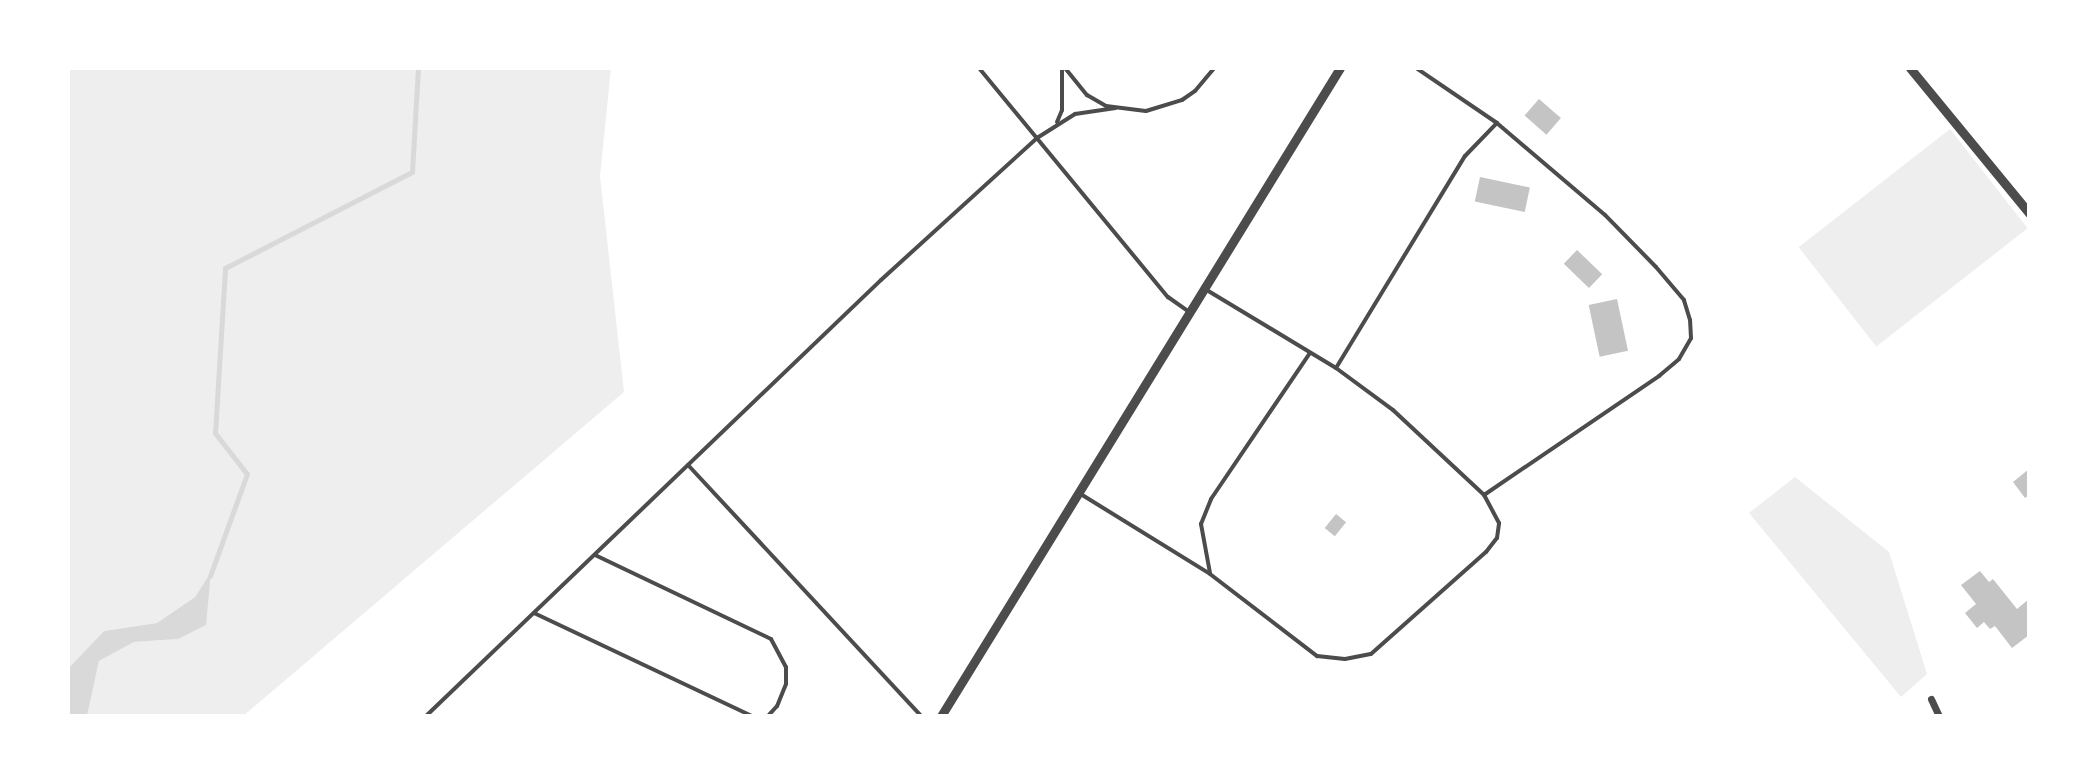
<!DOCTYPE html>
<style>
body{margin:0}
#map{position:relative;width:2097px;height:784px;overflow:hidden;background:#fff;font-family:Poppins,sans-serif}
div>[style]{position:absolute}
.green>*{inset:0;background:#eee;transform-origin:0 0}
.water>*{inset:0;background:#d9d9d9}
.stream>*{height:5px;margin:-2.5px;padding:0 2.5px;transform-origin:2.5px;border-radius:2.5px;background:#d9d9d9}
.building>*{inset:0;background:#c4c4c4;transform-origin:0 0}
.service>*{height:4px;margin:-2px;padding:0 2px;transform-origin:2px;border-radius:2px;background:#4c4c4c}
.minor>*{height:7px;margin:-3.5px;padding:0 3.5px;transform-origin:3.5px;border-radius:3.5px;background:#4c4c4c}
.tertiary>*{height:9px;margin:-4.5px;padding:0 4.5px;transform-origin:4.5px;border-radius:4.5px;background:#4c4c4c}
span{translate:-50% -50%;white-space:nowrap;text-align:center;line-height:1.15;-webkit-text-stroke:7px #fff;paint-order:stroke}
.frame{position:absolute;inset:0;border:70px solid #fff;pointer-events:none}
</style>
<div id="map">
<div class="green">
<div style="clip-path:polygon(68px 68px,611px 68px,600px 176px,624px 392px,243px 716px,87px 716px,99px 661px,134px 642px,178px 639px,210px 574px,195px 597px,157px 623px,104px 631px,68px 670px)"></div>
<div style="left:1950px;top:129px;width:126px;height:192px;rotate:52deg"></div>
<div style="clip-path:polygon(1795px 477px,1889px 552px,1927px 674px,1901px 697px,1749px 513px)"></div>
</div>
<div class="water">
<div style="clip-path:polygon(211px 572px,206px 625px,178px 639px,134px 642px,99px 661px,87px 716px,68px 716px,68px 669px,104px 631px,157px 623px,195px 597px)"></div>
</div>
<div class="stream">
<div style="left:210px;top:576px;width:109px;rotate:-70.1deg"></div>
<div style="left:247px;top:474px;width:52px;rotate:-128deg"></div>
<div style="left:215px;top:433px;width:165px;rotate:-86.5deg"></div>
<div style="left:225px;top:268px;width:210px;rotate:-27.2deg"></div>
<div style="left:412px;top:172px;width:104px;rotate:-86.7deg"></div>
</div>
<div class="building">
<div style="left:1539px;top:99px;width:29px;height:22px;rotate:41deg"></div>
<div style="left:1480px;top:177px;width:51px;height:25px;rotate:12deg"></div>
<div style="left:1577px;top:250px;width:35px;height:19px;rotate:44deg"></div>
<div style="left:1617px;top:299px;width:53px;height:29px;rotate:78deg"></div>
<div style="clip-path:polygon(2029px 469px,2029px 495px,2025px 498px,2013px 482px)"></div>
<div style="left:1336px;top:514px;width:13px;height:18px;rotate:39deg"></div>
<div style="clip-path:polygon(1980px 571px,1989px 582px,1993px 579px,2017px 609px,2029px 599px,2029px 635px,2012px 648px,1995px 626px,1990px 629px,1984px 622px,1977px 628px,1965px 613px,1976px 604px,1961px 585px)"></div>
</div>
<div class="service">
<div style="left:979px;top:68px;width:297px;rotate:50.5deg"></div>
<div style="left:1168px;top:297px;width:24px;rotate:35deg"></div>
<div style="left:1065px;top:68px;width:35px;rotate:51deg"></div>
<div style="left:1087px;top:95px;width:22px;rotate:30deg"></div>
<div style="left:1106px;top:106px;width:40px;rotate:7.1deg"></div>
<div style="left:1146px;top:111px;width:38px;rotate:-17deg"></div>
<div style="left:1182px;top:100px;width:16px;rotate:-35deg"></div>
<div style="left:1195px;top:91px;width:30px;rotate:-50deg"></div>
<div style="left:1057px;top:122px;width:13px;rotate:-67deg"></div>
<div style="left:1062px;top:110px;width:42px;rotate:-90deg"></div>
<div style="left:1205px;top:289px;width:153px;rotate:31.1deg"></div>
<div style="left:1336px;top:368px;width:71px;rotate:36.4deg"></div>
<div style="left:1393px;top:410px;width:125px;rotate:43deg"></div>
<div style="left:1484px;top:495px;width:212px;rotate:-34.2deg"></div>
<div style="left:1659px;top:376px;width:26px;rotate:-40deg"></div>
<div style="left:1679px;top:359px;width:24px;rotate:-60deg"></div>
<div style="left:1691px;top:338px;width:18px;rotate:-93deg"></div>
<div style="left:1690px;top:320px;width:21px;rotate:-107deg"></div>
<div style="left:1684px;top:300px;width:43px;rotate:-130.3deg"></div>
<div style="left:1656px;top:267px;width:73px;rotate:-134.4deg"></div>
<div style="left:1605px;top:215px;width:142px;rotate:-139.6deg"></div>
<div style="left:1497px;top:123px;width:98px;rotate:-145.8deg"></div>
<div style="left:1336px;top:368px;width:248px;rotate:-58.7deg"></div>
<div style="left:1465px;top:156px;width:46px;rotate:-45.9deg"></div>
<div style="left:688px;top:465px;width:342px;rotate:47.1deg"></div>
<div style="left:1079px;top:493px;width:154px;rotate:31.7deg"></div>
<div style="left:1210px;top:574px;width:135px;rotate:37.5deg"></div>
<div style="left:1317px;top:656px;width:28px;rotate:6deg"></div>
<div style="left:1345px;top:659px;width:26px;rotate:-11deg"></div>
<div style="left:1371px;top:654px;width:154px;rotate:-41.6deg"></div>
<div style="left:1486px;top:552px;width:18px;rotate:-52deg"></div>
<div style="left:1497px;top:538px;width:15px;rotate:-82deg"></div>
<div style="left:1499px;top:523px;width:32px;rotate:-118deg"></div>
<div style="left:595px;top:555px;width:195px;rotate:25.5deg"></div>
<div style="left:771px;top:639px;width:32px;rotate:62deg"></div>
<div style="left:786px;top:667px;width:17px;rotate:90deg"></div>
<div style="left:786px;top:684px;width:24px;rotate:112deg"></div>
<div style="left:777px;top:706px;width:13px;rotate:132deg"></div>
<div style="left:1210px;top:573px;width:50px;rotate:-100.4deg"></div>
<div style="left:1201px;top:524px;width:27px;rotate:-68deg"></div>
<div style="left:1211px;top:499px;width:176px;rotate:-55.9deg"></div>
<div style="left:534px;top:613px;width:241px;rotate:25.3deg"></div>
<div style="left:426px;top:716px;width:630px;rotate:-43.78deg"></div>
<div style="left:881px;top:280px;width:211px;rotate:-42.3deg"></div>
<div style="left:1037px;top:138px;width:45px;rotate:-32.3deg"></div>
<div style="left:1075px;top:114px;width:41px;rotate:-8.3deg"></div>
</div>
<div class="minor">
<div style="left:1931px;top:699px;width:19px;rotate:65deg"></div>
</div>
<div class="tertiary">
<div style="left:1910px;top:68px;width:188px;rotate:50.6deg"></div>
<div style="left:941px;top:716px;width:761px;rotate:-58.38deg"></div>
</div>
<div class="frame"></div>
</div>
